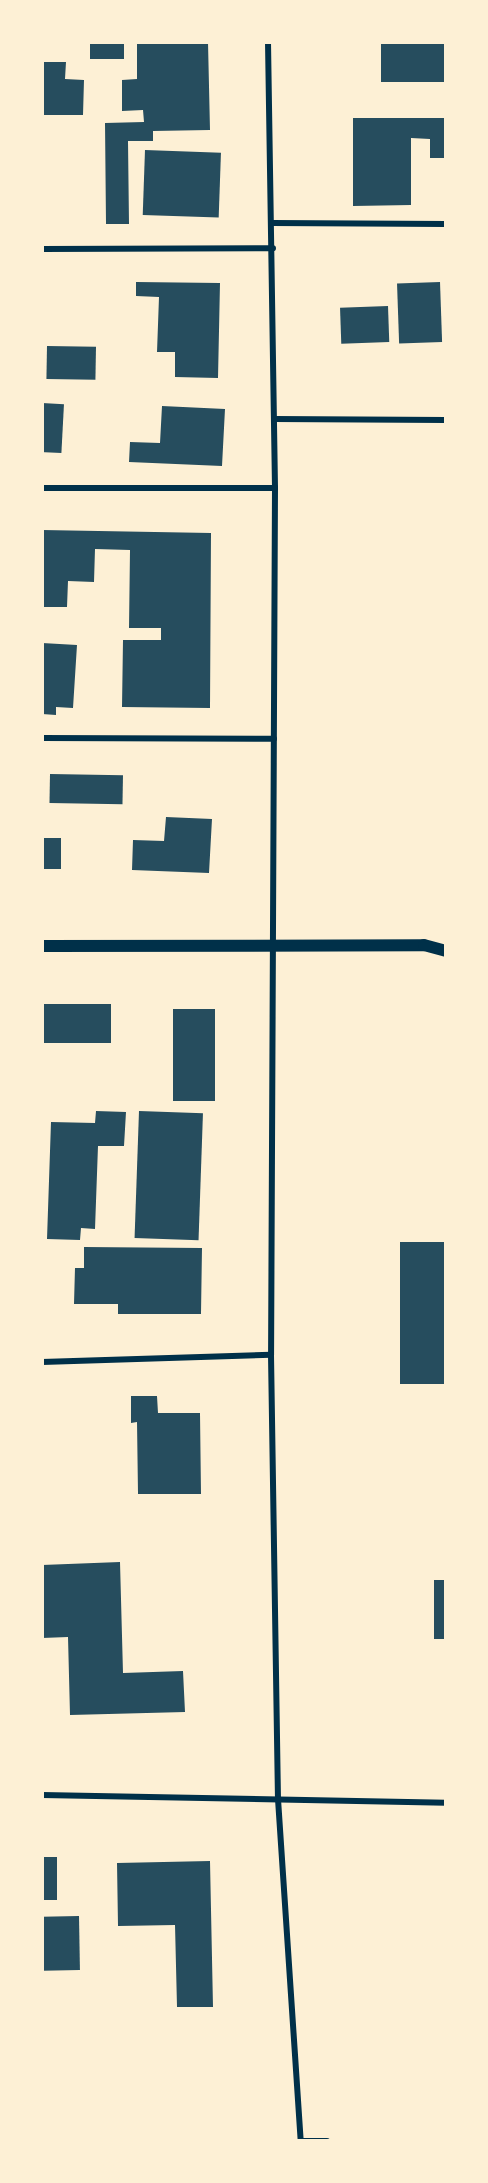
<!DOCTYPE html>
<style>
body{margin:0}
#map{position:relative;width:488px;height:2183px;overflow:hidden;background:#fdf0d5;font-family:"PT Sans Narrow",sans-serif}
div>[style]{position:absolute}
.building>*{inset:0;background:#264d5e;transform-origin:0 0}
.minor>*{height:6px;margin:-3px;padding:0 3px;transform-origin:3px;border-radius:3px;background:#003049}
.secondary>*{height:12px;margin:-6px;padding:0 6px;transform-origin:6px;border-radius:6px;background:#003049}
span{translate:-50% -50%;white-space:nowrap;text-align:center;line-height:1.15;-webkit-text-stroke:4.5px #fdf0d5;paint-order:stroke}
.frame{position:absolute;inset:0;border:44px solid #fdf0d5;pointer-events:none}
</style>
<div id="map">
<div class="building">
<div style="left:90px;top:42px;width:34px;height:17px"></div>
<div style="clip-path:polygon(208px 42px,210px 130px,153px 131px,153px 141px,128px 141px,129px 224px,106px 224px,105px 123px,144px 122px,143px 110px,122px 111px,122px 80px,137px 79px,137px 44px)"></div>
<div style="left:381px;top:42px;width:65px;height:40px"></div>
<div style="clip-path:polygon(42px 62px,66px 62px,65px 79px,84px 80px,83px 115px,42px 115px)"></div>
<div style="clip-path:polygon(353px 118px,446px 118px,446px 158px,430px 158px,430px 139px,411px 138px,411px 205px,353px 206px)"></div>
<div style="left:145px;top:150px;width:76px;height:65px;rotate:2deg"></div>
<div style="clip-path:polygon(136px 282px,220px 283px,218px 378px,175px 377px,175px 352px,157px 352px,159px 297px,136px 296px)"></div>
<div style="left:440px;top:282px;width:60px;height:43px;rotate:88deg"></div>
<div style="left:388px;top:306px;width:36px;height:48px;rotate:88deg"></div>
<div style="left:47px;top:346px;width:49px;height:33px;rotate:1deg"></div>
<div style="left:42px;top:403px;width:22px;height:49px;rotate:3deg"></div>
<div style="clip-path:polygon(162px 406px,225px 409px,222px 466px,129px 462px,130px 442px,160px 443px)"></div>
<div style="clip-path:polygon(42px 530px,211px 533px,210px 708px,122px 707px,123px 640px,161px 640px,161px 628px,129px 628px,130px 550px,95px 549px,94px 582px,68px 581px,67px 607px,42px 607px)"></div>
<div style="clip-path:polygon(42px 643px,77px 645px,73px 708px,56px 707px,56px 715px,42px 714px)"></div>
<div style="left:50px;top:774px;width:73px;height:29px;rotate:1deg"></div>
<div style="clip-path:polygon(166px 817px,212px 819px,209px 873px,132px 870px,133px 840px,164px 841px)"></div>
<div style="left:42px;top:838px;width:19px;height:31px"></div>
<div style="left:42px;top:1004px;width:69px;height:39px"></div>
<div style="left:173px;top:1009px;width:42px;height:92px"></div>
<div style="clip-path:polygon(96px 1111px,126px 1112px,124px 1146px,98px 1146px,95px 1229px,81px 1228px,80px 1240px,47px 1239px,51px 1122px,95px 1123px)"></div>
<div style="left:139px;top:1111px;width:64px;height:127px;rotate:2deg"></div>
<div style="left:400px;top:1242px;width:46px;height:142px"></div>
<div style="clip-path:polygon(84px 1247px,202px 1248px,201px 1314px,118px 1314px,118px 1304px,74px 1304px,75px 1268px,84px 1268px)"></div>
<div style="clip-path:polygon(131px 1396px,157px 1396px,158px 1413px,200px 1413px,201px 1494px,138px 1494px,137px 1422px,131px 1423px)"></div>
<div style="clip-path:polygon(120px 1562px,123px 1673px,183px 1671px,185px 1712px,70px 1715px,68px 1637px,42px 1638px,42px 1565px)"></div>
<div style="left:434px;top:1580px;width:12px;height:59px"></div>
<div style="left:57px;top:1857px;width:43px;height:15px;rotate:90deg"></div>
<div style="clip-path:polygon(210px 1861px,213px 2007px,177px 2007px,175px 1925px,118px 1926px,117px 1863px)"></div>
<div style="left:79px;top:1916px;width:54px;height:37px;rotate:89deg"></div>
</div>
<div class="minor">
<div style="left:268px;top:42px;width:446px;rotate:89.1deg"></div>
<div style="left:275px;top:488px;width:867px;rotate:90.26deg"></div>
<div style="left:271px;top:1355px;width:444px;rotate:89.1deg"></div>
<div style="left:278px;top:1799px;width:343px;rotate:86.2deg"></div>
<div style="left:272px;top:223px;width:174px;rotate:0.3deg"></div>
<div style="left:42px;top:249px;width:231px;rotate:-0.2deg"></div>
<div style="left:274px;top:419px;width:172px;rotate:0.3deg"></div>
<div style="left:42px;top:488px;width:233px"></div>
<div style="left:42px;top:738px;width:232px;rotate:0.2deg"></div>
<div style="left:42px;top:1362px;width:229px;rotate:-1.8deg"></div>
<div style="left:42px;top:1795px;width:404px;rotate:1.1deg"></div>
<div style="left:301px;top:2141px;width:26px"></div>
</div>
<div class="secondary">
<div style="left:42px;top:946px;width:382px;rotate:-0.1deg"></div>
<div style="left:424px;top:945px;width:23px;rotate:15deg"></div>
</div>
<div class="frame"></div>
</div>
